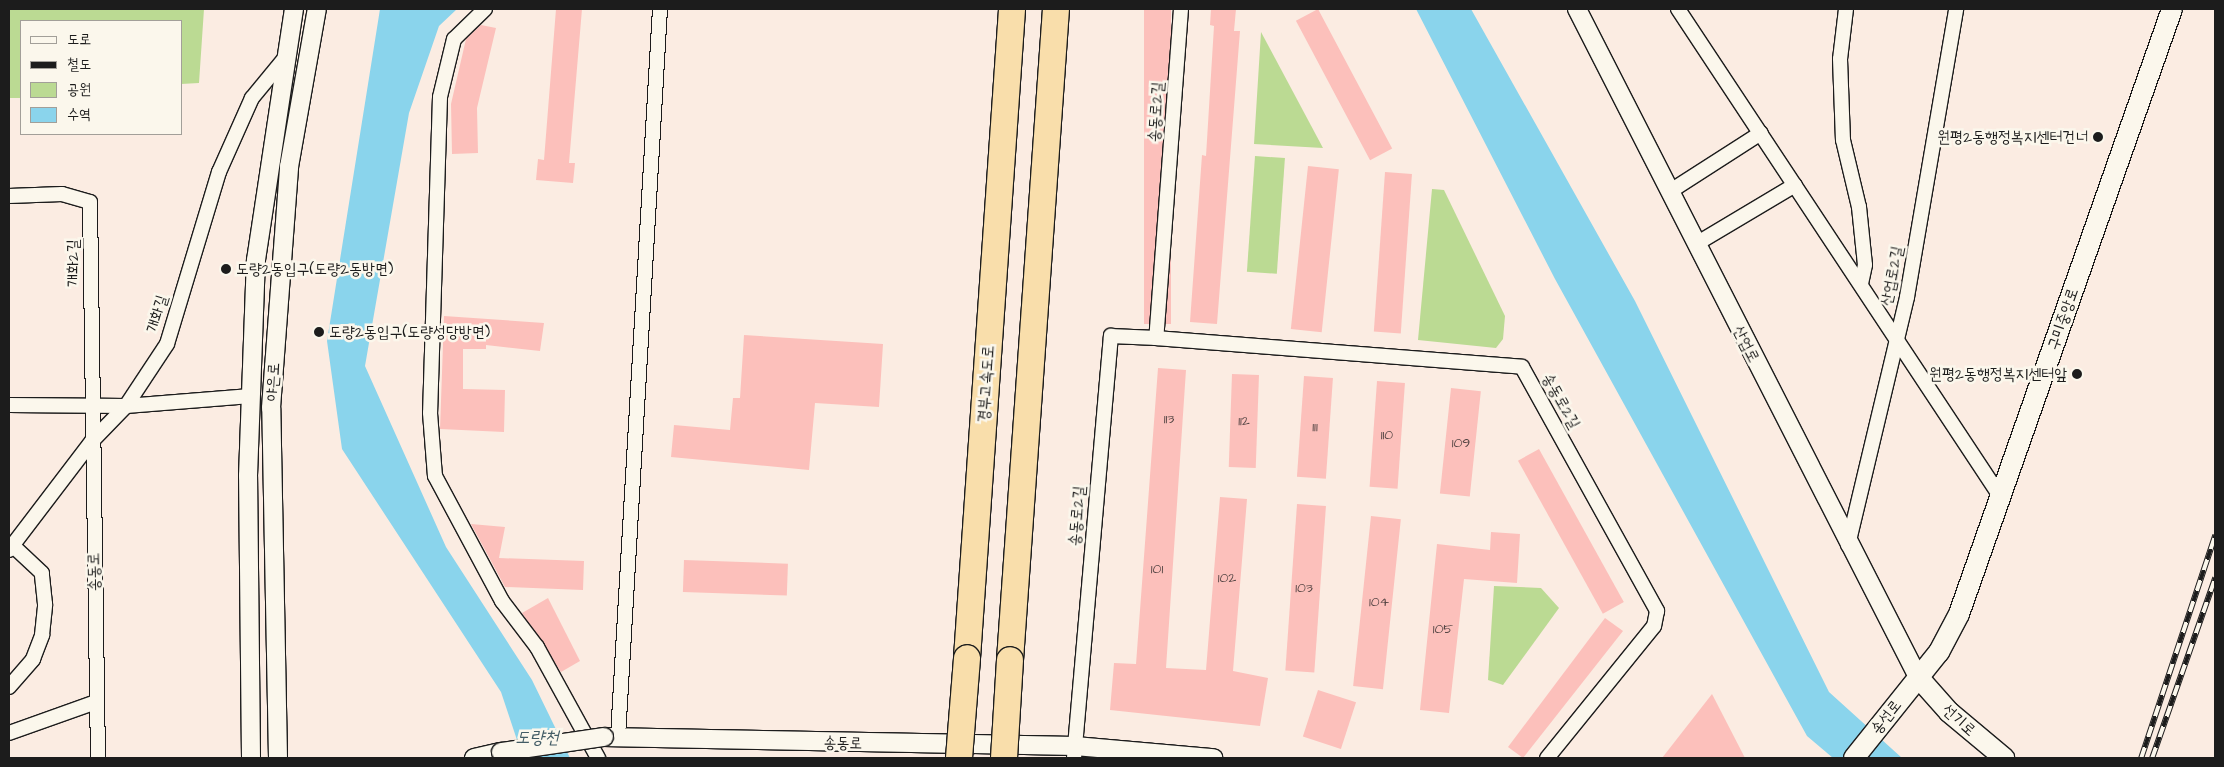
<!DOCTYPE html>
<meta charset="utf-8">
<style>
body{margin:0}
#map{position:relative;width:2224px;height:767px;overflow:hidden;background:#fbece2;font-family:"Architects Daughter","Poor Story",sans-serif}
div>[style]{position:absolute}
.green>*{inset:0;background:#bbda93;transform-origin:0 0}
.water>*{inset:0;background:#8ad4ec}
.building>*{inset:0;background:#fcc0bb;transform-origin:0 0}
.roads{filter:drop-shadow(1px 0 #1c1c1c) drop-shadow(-1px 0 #1c1c1c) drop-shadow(0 1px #1c1c1c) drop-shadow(0 -1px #1c1c1c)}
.minor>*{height:14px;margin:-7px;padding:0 7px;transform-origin:7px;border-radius:7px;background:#fbf7ec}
.tertiary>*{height:18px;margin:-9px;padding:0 9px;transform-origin:9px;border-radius:9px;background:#fbf7ec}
.secondary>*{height:20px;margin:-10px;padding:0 10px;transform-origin:10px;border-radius:10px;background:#fbf7ec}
.motorway>*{height:26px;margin:-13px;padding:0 13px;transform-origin:13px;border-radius:13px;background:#f9deab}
.rail>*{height:5.5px;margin-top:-2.75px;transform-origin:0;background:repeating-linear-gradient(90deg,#fbf7ec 0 11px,#1c1c1c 0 22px);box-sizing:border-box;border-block:1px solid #1c1c1c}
.bridges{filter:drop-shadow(1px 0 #1c1c1c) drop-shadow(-1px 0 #1c1c1c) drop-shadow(0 1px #1c1c1c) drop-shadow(0 -1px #1c1c1c)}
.tertiary-bridge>*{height:18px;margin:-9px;padding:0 9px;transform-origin:9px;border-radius:9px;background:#fbf7ec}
.motorway-bridge>*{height:26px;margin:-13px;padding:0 13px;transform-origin:13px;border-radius:13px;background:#f9deab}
.dots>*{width:14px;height:14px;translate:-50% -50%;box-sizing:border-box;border:2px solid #fbf7ec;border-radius:50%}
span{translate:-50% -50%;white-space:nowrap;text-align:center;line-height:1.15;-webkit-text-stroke:5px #fbf7ec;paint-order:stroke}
.number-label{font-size:14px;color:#544544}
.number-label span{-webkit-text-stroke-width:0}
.street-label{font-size:16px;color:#1c1c1c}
.poi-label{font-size:16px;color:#1c1c1c}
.right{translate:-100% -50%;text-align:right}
.left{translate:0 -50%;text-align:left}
.water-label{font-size:18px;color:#425c65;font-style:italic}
.frame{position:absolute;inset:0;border:10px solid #1c1c1c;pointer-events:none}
.legend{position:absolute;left:20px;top:20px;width:162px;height:115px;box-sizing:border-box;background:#fbf7ec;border:1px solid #a29f99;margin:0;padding:6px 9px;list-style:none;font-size:15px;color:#1c1c1c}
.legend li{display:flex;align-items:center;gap:10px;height:25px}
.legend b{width:25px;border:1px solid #a29f99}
</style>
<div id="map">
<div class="green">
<div style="clip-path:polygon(9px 9px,204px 9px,199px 83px,181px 84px,181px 21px,21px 21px,21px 98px,9px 98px)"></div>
<div style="clip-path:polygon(1261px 32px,1323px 148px,1254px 144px)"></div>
<div style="left:1255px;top:156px;width:30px;height:116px;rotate:4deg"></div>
<div style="clip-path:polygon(1432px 189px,1444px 190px,1505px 316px,1503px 339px,1496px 348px,1418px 340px)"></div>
<div style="clip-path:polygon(1494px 586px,1541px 588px,1559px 608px,1503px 685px,1488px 680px)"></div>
</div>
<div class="water">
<div style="clip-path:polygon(380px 9px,457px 9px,439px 26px,409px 113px,365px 366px,446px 547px,532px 680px,570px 758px,523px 758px,501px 692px,342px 449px,327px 341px)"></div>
<div style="clip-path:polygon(1416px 9px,1471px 9px,1635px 301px,1829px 692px,1902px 758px,1833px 758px,1807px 736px,1555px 279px)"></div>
</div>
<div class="building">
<div style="clip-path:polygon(556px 9px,582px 9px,569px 163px,575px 163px,573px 183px,536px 180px,538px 159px,544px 160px)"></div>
<div style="left:1144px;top:9px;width:27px;height:315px"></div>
<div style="clip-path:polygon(1211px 9px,1236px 9px,1234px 31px,1240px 31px,1217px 324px,1190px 322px,1202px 155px,1206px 156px,1214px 26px,1210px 25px)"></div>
<div style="left:1318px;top:9px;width:158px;height:25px;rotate:62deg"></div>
<div style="clip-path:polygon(481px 25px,496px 28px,477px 108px,478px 153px,452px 154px,451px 104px,466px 39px)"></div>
<div style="left:1308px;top:166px;width:31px;height:164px;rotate:6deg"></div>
<div style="left:1385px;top:172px;width:27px;height:160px;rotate:4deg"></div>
<div style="clip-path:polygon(444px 316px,544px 323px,540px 351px,486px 345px,486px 349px,463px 349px,463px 389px,505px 390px,504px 432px,440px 429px)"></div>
<div style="clip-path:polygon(744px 335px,883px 344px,879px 407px,815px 403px,809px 470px,671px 457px,674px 425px,730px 430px,733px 398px,740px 398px)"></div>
<div style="clip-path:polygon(1158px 368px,1186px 370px,1166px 668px,1206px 670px,1220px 497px,1247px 499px,1233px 671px,1268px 678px,1260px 726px,1110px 710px,1114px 663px,1136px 664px)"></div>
<div style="left:1232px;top:374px;width:27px;height:93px;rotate:2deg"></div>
<div style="left:1304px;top:376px;width:29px;height:101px;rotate:4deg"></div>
<div style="left:1377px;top:381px;width:28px;height:106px;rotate:4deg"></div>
<div style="left:1451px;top:388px;width:30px;height:106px;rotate:6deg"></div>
<div style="left:1539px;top:449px;width:175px;height:24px;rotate:61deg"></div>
<div style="left:1297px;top:504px;width:29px;height:167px;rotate:4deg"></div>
<div style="left:1371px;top:516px;width:30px;height:171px;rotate:6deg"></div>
<div style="clip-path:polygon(471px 524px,505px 527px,499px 558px,584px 561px,583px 590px,505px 587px)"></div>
<div style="clip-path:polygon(1491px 532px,1520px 534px,1517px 583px,1464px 579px,1449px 713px,1420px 710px,1437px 544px,1490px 550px)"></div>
<div style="left:684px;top:560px;width:104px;height:32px;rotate:2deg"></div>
<div style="clip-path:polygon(548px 598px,580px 661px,561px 672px,522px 613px)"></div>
<div style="clip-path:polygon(1605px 618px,1623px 631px,1523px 758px,1508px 747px)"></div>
<div style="left:1318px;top:690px;width:40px;height:49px;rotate:18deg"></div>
<div style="clip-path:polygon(1712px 694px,1745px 758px,1662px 758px)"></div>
</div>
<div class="roads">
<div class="minor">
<div style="left:485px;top:9px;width:43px;rotate:135.9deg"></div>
<div style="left:454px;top:39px;width:60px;rotate:103.6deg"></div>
<div style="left:440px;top:97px;width:316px;rotate:91.8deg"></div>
<div style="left:430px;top:413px;width:63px;rotate:85.5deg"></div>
<div style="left:435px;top:476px;width:142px;rotate:61.8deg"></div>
<div style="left:502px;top:601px;width:58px;rotate:52.7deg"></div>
<div style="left:537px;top:647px;width:127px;rotate:61.2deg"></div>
<div style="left:1181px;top:9px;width:330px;rotate:94.3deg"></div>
<div style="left:1156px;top:338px;width:367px;rotate:4.5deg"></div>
<div style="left:1522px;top:367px;width:279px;rotate:61deg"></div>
<div style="left:1657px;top:611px;width:15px;rotate:101deg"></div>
<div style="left:1654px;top:626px;width:170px;rotate:129deg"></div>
<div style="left:1678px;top:9px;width:584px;rotate:56.53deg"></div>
<div style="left:1846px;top:9px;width:50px;rotate:96.8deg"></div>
<div style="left:1840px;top:59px;width:81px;rotate:87.9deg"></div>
<div style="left:1843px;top:140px;width:69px;rotate:76.6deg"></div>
<div style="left:1859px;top:207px;width:58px;rotate:84.1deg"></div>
<div style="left:1865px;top:265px;width:19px;rotate:102deg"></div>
<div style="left:1669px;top:192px;width:109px;rotate:-32.7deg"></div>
<div style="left:9px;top:196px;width:53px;rotate:-2.2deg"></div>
<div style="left:62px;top:194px;width:29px;rotate:16deg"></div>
<div style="left:90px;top:202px;width:556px;rotate:89.18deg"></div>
<div style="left:1696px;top:244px;width:115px;rotate:-30.8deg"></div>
<div style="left:9px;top:405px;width:117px;rotate:0.5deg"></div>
<div style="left:126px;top:406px;width:125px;rotate:-4.6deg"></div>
<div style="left:1848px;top:545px;width:255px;rotate:-76.6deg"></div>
<div style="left:1907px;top:297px;width:292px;rotate:-80.3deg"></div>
<div style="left:9px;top:550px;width:137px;rotate:-52.7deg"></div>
<div style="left:92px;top:441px;width:49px;rotate:-45.8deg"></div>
<div style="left:126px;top:406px;width:74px;rotate:-56.5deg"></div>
<div style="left:167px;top:344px;width:180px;rotate:-73.2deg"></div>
<div style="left:219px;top:172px;width:81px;rotate:-66deg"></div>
<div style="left:252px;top:98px;width:52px;rotate:-50.5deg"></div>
<div style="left:9px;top:687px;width:37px;rotate:-49deg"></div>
<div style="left:33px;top:659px;width:26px;rotate:-69deg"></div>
<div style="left:42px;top:635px;width:31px;rotate:-84deg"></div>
<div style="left:45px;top:604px;width:31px;rotate:-96deg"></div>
<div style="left:42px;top:573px;width:40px;rotate:-137deg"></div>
<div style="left:9px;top:733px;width:92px;rotate:-19.6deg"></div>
<div style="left:618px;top:737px;width:729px;rotate:-86.7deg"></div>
<div style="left:1074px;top:758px;width:424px;rotate:-85deg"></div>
<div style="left:1111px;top:336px;width:45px;rotate:2.5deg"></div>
</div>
<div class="tertiary">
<div style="left:1577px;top:9px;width:750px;rotate:62.96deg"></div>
<div style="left:604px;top:737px;width:471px;rotate:1.1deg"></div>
<div style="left:1075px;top:746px;width:139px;rotate:5deg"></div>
<div style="left:251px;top:758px;width:282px;rotate:-90.6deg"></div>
<div style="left:248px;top:476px;width:216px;rotate:-87.9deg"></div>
<div style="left:256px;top:260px;width:254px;rotate:-81.4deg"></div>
<div style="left:278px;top:758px;width:350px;rotate:-91.1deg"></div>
<div style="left:271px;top:408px;width:242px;rotate:-85.7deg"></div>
<div style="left:289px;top:167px;width:160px;rotate:-80deg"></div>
<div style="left:474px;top:758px;width:28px;rotate:-13deg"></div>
</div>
<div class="secondary">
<div style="left:1918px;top:677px;width:47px;rotate:48.5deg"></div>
<div style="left:1949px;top:712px;width:72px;rotate:39.9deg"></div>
<div style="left:1854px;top:758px;width:136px;rotate:-51.3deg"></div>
<div style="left:1939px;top:652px;width:43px;rotate:-62.2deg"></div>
<div style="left:1959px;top:614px;width:641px;rotate:-70.6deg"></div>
</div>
<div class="motorway">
<div style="left:967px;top:658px;width:651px;rotate:-86.03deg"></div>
<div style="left:1010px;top:660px;width:653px;rotate:-85.96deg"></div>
</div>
</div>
<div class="rail">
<div style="left:2141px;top:758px;width:235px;rotate:-71.6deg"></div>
<div style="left:2152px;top:758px;width:191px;rotate:-70.7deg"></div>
</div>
<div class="bridges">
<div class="tertiary-bridge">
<div style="left:501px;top:752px;width:104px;rotate:-8.3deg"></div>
</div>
<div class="motorway-bridge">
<div style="left:959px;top:758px;width:100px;rotate:-85.4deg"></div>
<div style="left:1004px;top:758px;width:98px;rotate:-86.5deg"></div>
</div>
</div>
<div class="dots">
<div style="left:2098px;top:137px;background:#1c1c1c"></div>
<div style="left:226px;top:269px;background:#1c1c1c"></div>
<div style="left:319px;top:332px;background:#1c1c1c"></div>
<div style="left:2077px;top:374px;background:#1c1c1c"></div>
</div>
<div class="number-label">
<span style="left:1169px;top:419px">113</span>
<span style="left:1244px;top:421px">112</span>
<span style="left:1315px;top:427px">111</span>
<span style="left:1387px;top:435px">110</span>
<span style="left:1461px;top:443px">109</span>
<span style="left:1157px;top:569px">101</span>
<span style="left:1227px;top:578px">102</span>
<span style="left:1304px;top:588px">103</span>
<span style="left:1379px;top:602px">104</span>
<span style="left:1443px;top:629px">105</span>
</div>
<div class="street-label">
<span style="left:1156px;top:112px;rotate:-86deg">송동로2길</span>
<span style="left:73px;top:263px;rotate:-90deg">개화2길</span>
<span style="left:1892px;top:276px;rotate:-79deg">산업로2길</span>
<span style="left:157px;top:314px;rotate:-73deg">개화길</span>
<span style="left:2063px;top:319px;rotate:-71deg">구미중앙로</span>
<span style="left:1746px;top:344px;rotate:63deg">산업로</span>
<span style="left:273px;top:382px;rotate:-87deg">야은로</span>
<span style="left:986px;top:384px;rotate:-86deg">경부고속도로</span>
<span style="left:1561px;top:401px;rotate:61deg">송동로2길</span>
<span style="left:1077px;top:516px;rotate:-85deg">송동로2길</span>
<span style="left:94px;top:572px;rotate:-91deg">송동로</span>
<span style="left:1886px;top:717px;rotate:-52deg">송선로</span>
<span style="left:1959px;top:720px;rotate:42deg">선기로</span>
<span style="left:843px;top:743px;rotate:1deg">송동로</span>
</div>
<div class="poi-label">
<span class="right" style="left:2088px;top:137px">원평2동행정복지센터건너</span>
<span class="left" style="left:236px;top:269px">도량2동입구(도량2동방면)</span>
<span class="left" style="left:329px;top:332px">도량2동입구(도량성당방면)</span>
<span class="right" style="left:2067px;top:374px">원평2동행정복지센터앞</span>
</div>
<div class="water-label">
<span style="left:537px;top:738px">도량천</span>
</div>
<div class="frame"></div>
<ul class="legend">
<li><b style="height:6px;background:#fbf7ec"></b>도로</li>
<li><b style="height:6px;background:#1c1c1c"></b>철도</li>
<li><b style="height:14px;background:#bbda93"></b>공원</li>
<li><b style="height:14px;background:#8ad4ec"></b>수역</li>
</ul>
</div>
